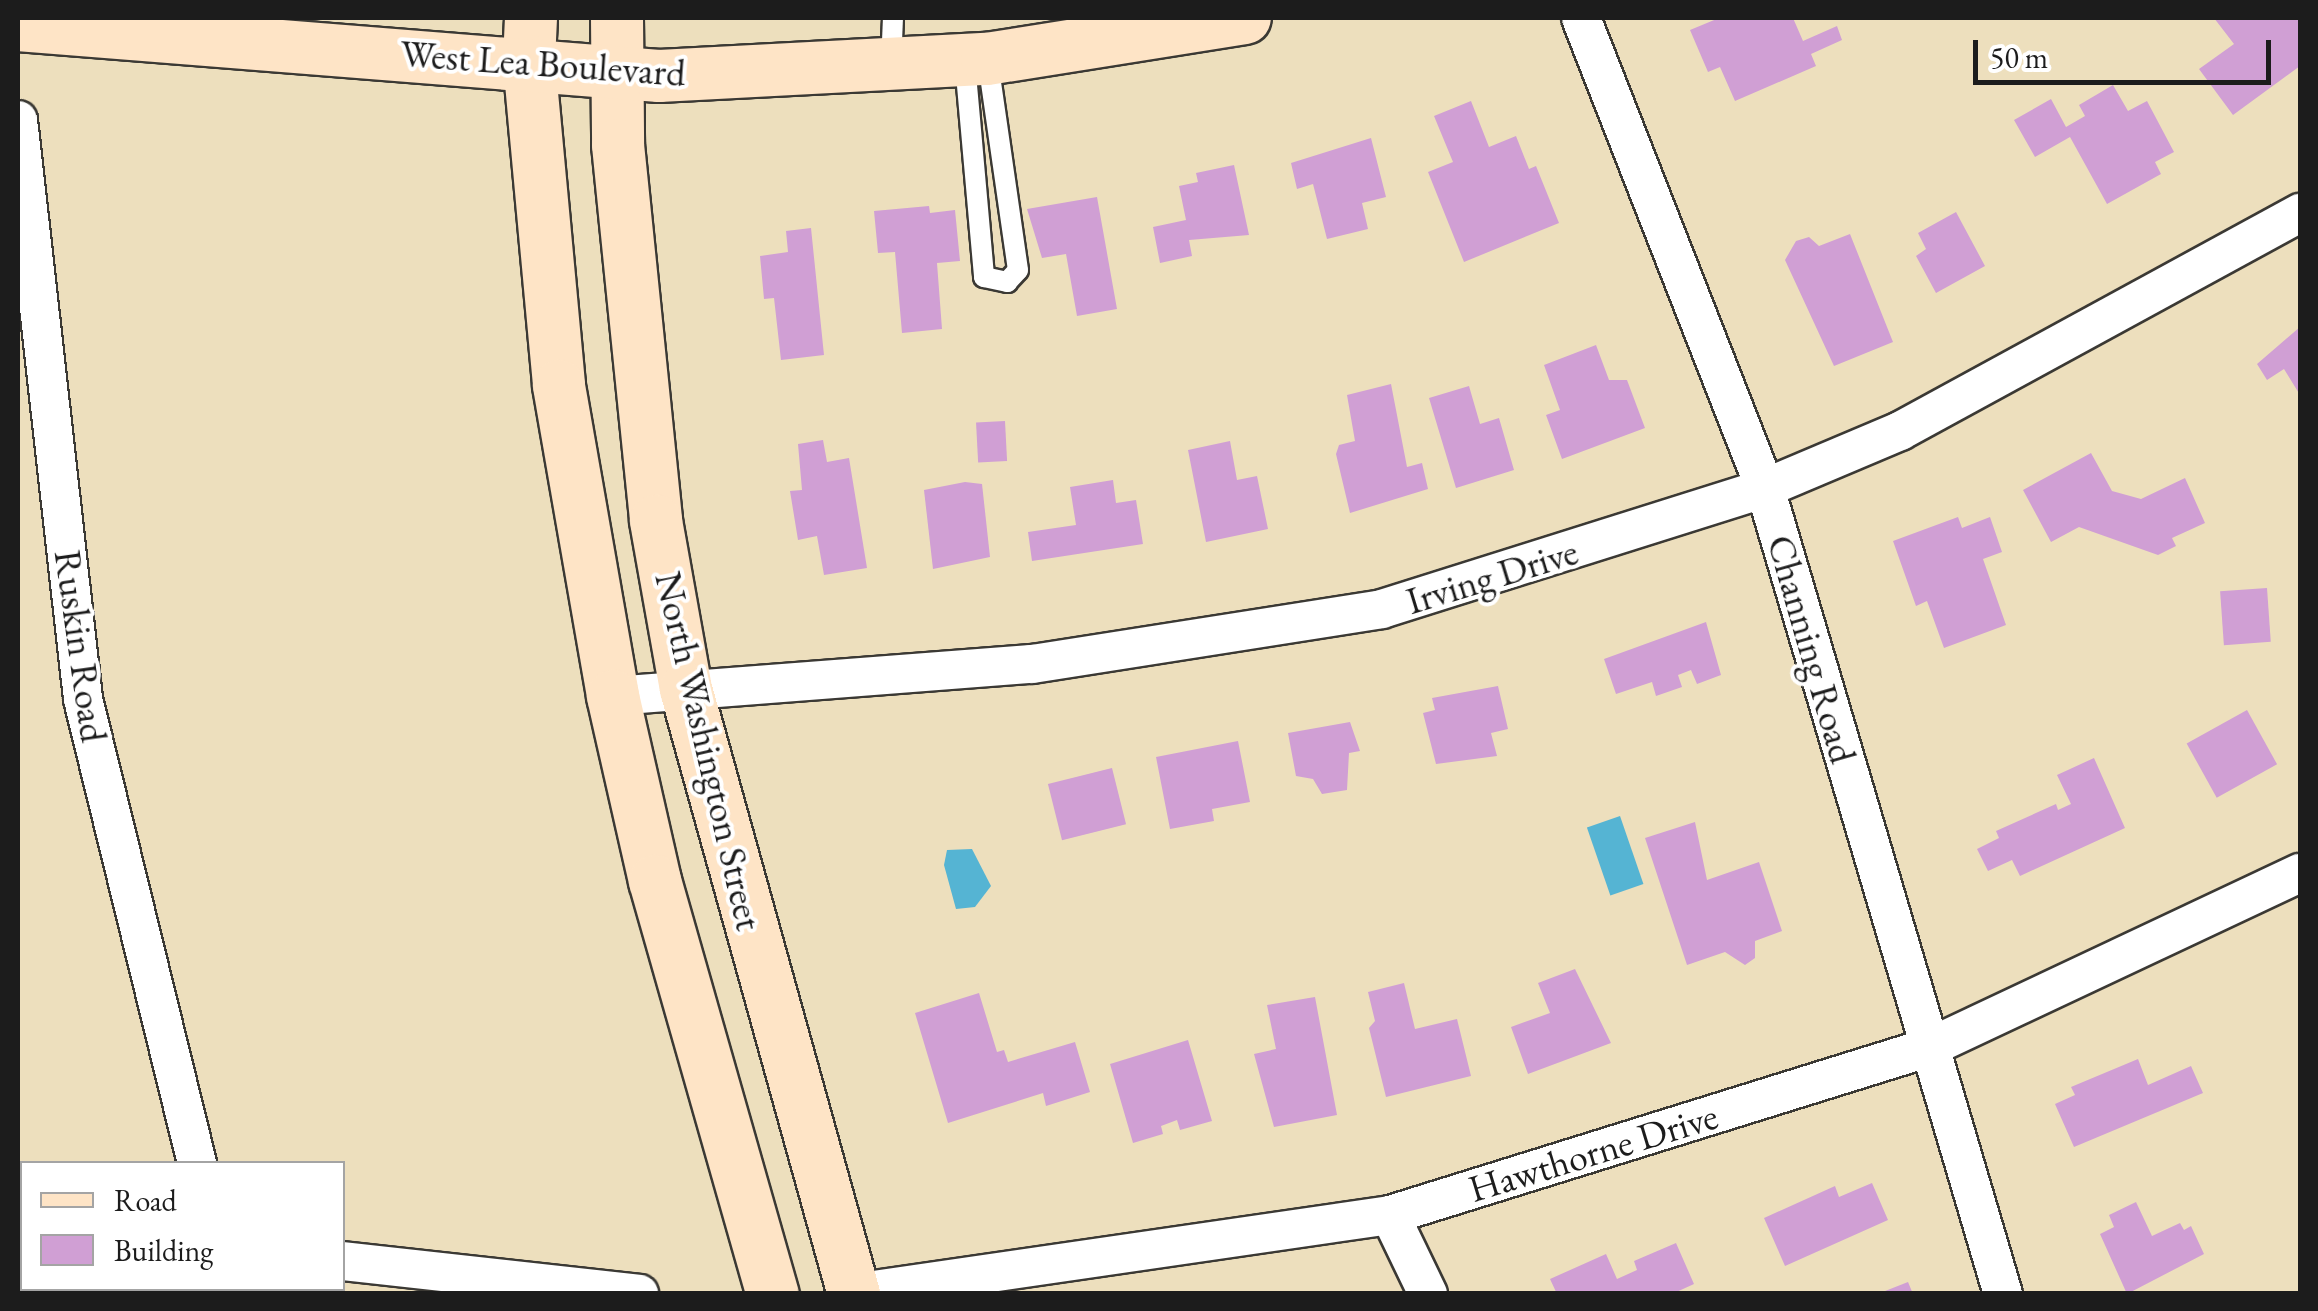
<!DOCTYPE html>
<style>
body{margin:0}
#map{position:relative;width:2318px;height:1311px;overflow:hidden;background:#eddfbd;font-family:"EB Garamond",serif}
div>[style]{position:absolute}
.water>*{inset:0;background:#55b4d3;transform-origin:0 0}
.building>*{inset:0;background:#d09fd4;transform-origin:0 0}
.roads{filter:drop-shadow(2px 0 #3b3934) drop-shadow(-2px 0 #3b3934) drop-shadow(0 2px #3b3934) drop-shadow(0 -2px #3b3934)}
.lane>*{height:20px;margin:-10px;padding:0 10px;transform-origin:10px;border-radius:10px;background:#fff}
.street>*{height:38px;margin:-19px;padding:0 19px;transform-origin:19px;border-radius:19px;background:#fff}
.secondary>*{height:52px;margin:-26px;padding:0 26px;transform-origin:26px;border-radius:26px;background:#fee4c6}
span{translate:-50% -50%;white-space:nowrap;text-align:center;line-height:1.15;-webkit-text-stroke:8px #fff;paint-order:stroke}
.street-label{font-size:38px;color:#1c1c1c}
.frame{position:absolute;inset:0;border:20px solid #1c1c1c;pointer-events:none}
.legend{position:absolute;left:20px;top:1161px;width:325px;height:130px;box-sizing:border-box;background:#fff;border:2px solid #a4a4a4;margin:0;padding:12px 18px;list-style:none;font-size:30px;color:#1c1c1c}
.legend li{display:flex;align-items:center;gap:20px;height:50px}
.legend b{width:50px;border:2px solid #a4a4a4}
.scale{position:absolute;left:1973px;top:40px;width:298px;height:45px;box-sizing:border-box;border:5px solid #1c1c1c;border-top:0;padding-left:12px;font-size:30px;line-height:35px;white-space:nowrap;color:#1c1c1c;-webkit-text-stroke:8px #fff;paint-order:stroke}
</style>
<div id="map">
<div class="water">
<div style="left:1620px;top:816px;width:72px;height:35px;rotate:71deg"></div>
<div style="clip-path:polygon(972px 849px,991px 886px,975px 907px,956px 909px,944px 865px,947px 850px)"></div>
</div>
<div class="building">
<div style="clip-path:polygon(1719px 18px,1793px 18px,1803px 41px,1837px 26px,1842px 40px,1811px 54px,1816px 66px,1735px 101px,1720px 67px,1708px 72px,1690px 30px)"></div>
<div style="clip-path:polygon(2214px 18px,2300px 18px,2300px 66px,2233px 115px,2199px 69px,2234px 44px)"></div>
<div style="clip-path:polygon(2113px 85px,2128px 111px,2147px 101px,2174px 152px,2155px 162px,2161px 174px,2107px 204px,2070px 137px,2035px 157px,2014px 120px,2051px 99px,2066px 127px,2085px 116px,2079px 105px)"></div>
<div style="clip-path:polygon(1471px 101px,1489px 147px,1516px 136px,1529px 169px,1536px 166px,1559px 223px,1464px 262px,1428px 172px,1453px 162px,1434px 116px)"></div>
<div style="clip-path:polygon(1371px 138px,1386px 197px,1362px 203px,1368px 229px,1327px 239px,1313px 184px,1297px 189px,1291px 163px)"></div>
<div style="clip-path:polygon(1234px 165px,1249px 235px,1189px 240px,1192px 256px,1160px 263px,1153px 227px,1186px 220px,1179px 186px,1198px 182px,1196px 173px)"></div>
<div style="clip-path:polygon(1097px 197px,1117px 309px,1077px 316px,1066px 254px,1042px 258px,1027px 209px)"></div>
<div style="clip-path:polygon(929px 206px,930px 213px,955px 210px,960px 261px,937px 263px,942px 329px,902px 333px,895px 252px,878px 253px,874px 211px)"></div>
<div style="clip-path:polygon(1956px 212px,1985px 266px,1936px 293px,1916px 256px,1926px 249px,1918px 233px)"></div>
<div style="clip-path:polygon(811px 228px,824px 355px,781px 360px,774px 298px,764px 299px,760px 256px,788px 252px,786px 231px)"></div>
<div style="clip-path:polygon(1850px 234px,1893px 342px,1834px 366px,1785px 260px,1796px 241px,1809px 237px,1819px 246px)"></div>
<div style="clip-path:polygon(2300px 327px,2300px 395px,2284px 369px,2267px 380px,2257px 364px)"></div>
<div style="clip-path:polygon(1596px 345px,1609px 380px,1627px 380px,1645px 428px,1562px 459px,1546px 415px,1560px 410px,1544px 365px)"></div>
<div style="clip-path:polygon(1391px 384px,1407px 467px,1422px 463px,1428px 489px,1350px 513px,1336px 454px,1339px 445px,1355px 441px,1347px 395px)"></div>
<div style="clip-path:polygon(1469px 386px,1480px 424px,1499px 418px,1514px 470px,1456px 488px,1429px 398px)"></div>
<div style="left:1005px;top:421px;width:40px;height:29px;rotate:87deg"></div>
<div style="clip-path:polygon(823px 440px,827px 462px,849px 458px,867px 568px,824px 575px,817px 536px,798px 540px,790px 491px,802px 490px,798px 444px)"></div>
<div style="clip-path:polygon(1230px 441px,1237px 480px,1257px 476px,1268px 529px,1206px 542px,1188px 450px)"></div>
<div style="clip-path:polygon(2091px 453px,2112px 491px,2141px 499px,2185px 478px,2205px 523px,2172px 538px,2176px 546px,2158px 555px,2079px 527px,2051px 542px,2023px 490px)"></div>
<div style="clip-path:polygon(1113px 480px,1116px 503px,1136px 500px,1143px 544px,1032px 561px,1028px 532px,1076px 525px,1070px 487px)"></div>
<div style="clip-path:polygon(965px 482px,982px 484px,990px 557px,933px 569px,924px 490px)"></div>
<div style="clip-path:polygon(1958px 517px,1962px 528px,1990px 517px,2002px 552px,1983px 559px,2006px 625px,1944px 648px,1927px 601px,1916px 606px,1893px 541px)"></div>
<div style="left:2267px;top:588px;width:54px;height:47px;rotate:86deg"></div>
<div style="clip-path:polygon(1706px 622px,1721px 675px,1697px 684px,1691px 670px,1678px 675px,1682px 687px,1656px 696px,1652px 682px,1616px 694px,1604px 659px)"></div>
<div style="clip-path:polygon(1498px 686px,1508px 729px,1491px 733px,1497px 756px,1436px 764px,1423px 713px,1435px 710px,1432px 698px)"></div>
<div style="left:2247px;top:710px;width:62px;height:69px;rotate:61deg"></div>
<div style="clip-path:polygon(1350px 722px,1360px 751px,1349px 753px,1347px 790px,1322px 794px,1313px 779px,1296px 776px,1288px 733px)"></div>
<div style="clip-path:polygon(1238px 741px,1250px 802px,1212px 809px,1214px 821px,1170px 829px,1156px 757px)"></div>
<div style="clip-path:polygon(2094px 758px,2125px 828px,2020px 876px,2012px 860px,1988px 871px,1977px 849px,1999px 838px,1996px 831px,2056px 804px,2058px 810px,2071px 804px,2057px 775px)"></div>
<div style="left:1112px;top:768px;width:58px;height:66px;rotate:76deg"></div>
<div style="clip-path:polygon(1695px 822px,1707px 880px,1759px 862px,1782px 931px,1755px 941px,1755px 958px,1745px 965px,1725px 952px,1687px 965px,1645px 838px)"></div>
<div style="clip-path:polygon(1575px 969px,1611px 1043px,1528px 1074px,1511px 1027px,1550px 1013px,1538px 983px)"></div>
<div style="clip-path:polygon(1404px 983px,1415px 1029px,1457px 1019px,1471px 1076px,1386px 1097px,1369px 1028px,1375px 1021px,1368px 992px)"></div>
<div style="clip-path:polygon(979px 993px,997px 1052px,1004px 1050px,1008px 1062px,1075px 1042px,1090px 1092px,1046px 1106px,1043px 1093px,948px 1123px,915px 1013px)"></div>
<div style="clip-path:polygon(1315px 997px,1337px 1115px,1274px 1127px,1254px 1054px,1276px 1049px,1267px 1005px)"></div>
<div style="clip-path:polygon(1188px 1040px,1212px 1121px,1180px 1130px,1177px 1120px,1161px 1126px,1163px 1134px,1133px 1143px,1110px 1064px)"></div>
<div style="clip-path:polygon(2138px 1059px,2148px 1085px,2191px 1066px,2203px 1093px,2074px 1147px,2055px 1104px,2075px 1095px,2071px 1087px)"></div>
<div style="clip-path:polygon(1872px 1183px,1888px 1220px,1785px 1266px,1764px 1218px,1835px 1186px,1839px 1197px)"></div>
<div style="clip-path:polygon(2136px 1202px,2152px 1236px,2180px 1223px,2184px 1230px,2191px 1226px,2204px 1254px,2127px 1294px,2100px 1234px,2114px 1227px,2109px 1215px)"></div>
<div style="clip-path:polygon(1676px 1243px,1694px 1284px,1672px 1294px,1557px 1294px,1550px 1279px,1606px 1254px,1617px 1279px,1637px 1270px,1634px 1261px)"></div>
<div style="clip-path:polygon(1908px 1282px,1913px 1294px,1880px 1294px,1880px 1293px)"></div>
</div>
<div class="roads">
<div class="lane">
<div style="left:965px;top:63px;width:215px;rotate:84.9deg"></div>
<div style="left:984px;top:277px;width:24px;rotate:12deg"></div>
<div style="left:1007px;top:282px;width:16px;rotate:-47deg"></div>
<div style="left:1018px;top:270px;width:211px;rotate:-98.2deg"></div>
<div style="left:891px;top:65px;width:47px;rotate:-87.6deg"></div>
</div>
<div class="street">
<div style="left:1581px;top:18px;width:505px;rotate:68.62deg"></div>
<div style="left:1765px;top:488px;width:840px;rotate:73.55deg"></div>
<div style="left:18px;top:120px;width:583px;rotate:83.59deg"></div>
<div style="left:83px;top:699px;width:479px;rotate:76.2deg"></div>
<div style="left:613px;top:696px;width:420px;rotate:-4.4deg"></div>
<div style="left:1032px;top:664px;width:354px;rotate:-8.9deg"></div>
<div style="left:1382px;top:609px;width:402px;rotate:-17.5deg"></div>
<div style="left:1765px;top:488px;width:147px;rotate:-22.9deg"></div>
<div style="left:1900px;top:431px;width:456px;rotate:-28.6deg"></div>
<div style="left:18px;top:1211px;width:4px;rotate:14deg"></div>
<div style="left:1390px;top:1215px;width:88px;rotate:64.3deg"></div>
<div style="left:342px;top:1261px;width:299px;rotate:6.3deg"></div>
<div style="left:846px;top:1294px;width:550px;rotate:-8.26deg"></div>
<div style="left:1390px;top:1215px;width:566px;rotate:-17.28deg"></div>
<div style="left:1930px;top:1047px;width:409px;rotate:-25.2deg"></div>
</div>
<div class="secondary">
<div style="left:531px;top:18px;width:43px;rotate:92.7deg"></div>
<div style="left:529px;top:61px;width:326px;rotate:84.7deg"></div>
<div style="left:559px;top:386px;width:315px;rotate:80.1deg"></div>
<div style="left:613px;top:696px;width:190px;rotate:77.2deg"></div>
<div style="left:655px;top:881px;width:430px;rotate:74.1deg"></div>
<div style="left:617px;top:18px;width:127px;rotate:89.5deg"></div>
<div style="left:618px;top:145px;width:378px;rotate:84.2deg"></div>
<div style="left:656px;top:521px;width:171px;rotate:79.9deg"></div>
<div style="left:686px;top:689px;width:628px;rotate:74.48deg"></div>
<div style="left:18px;top:25px;width:643px;rotate:4.55deg"></div>
<div style="left:659px;top:76px;width:328px;rotate:-3deg"></div>
<div style="left:987px;top:59px;width:261px;rotate:-9deg"></div>
</div>
</div>
<div class="street-label">
<span style="left:543px;top:63px;rotate:4deg">West Lea Boulevard</span>
<span style="left:1492px;top:576px;rotate:-17deg">Irving Drive</span>
<span style="left:81px;top:646px;rotate:82deg">Ruskin Road</span>
<span style="left:1812px;top:649px;rotate:74deg">Channing Road</span>
<span style="left:709px;top:751px;rotate:77deg">North Washington Street</span>
<span style="left:1593px;top:1152px;rotate:-17deg">Hawthorne Drive</span>
</div>
<div class="frame"></div>
<ul class="legend">
<li><b style="height:12px;background:#fee4c6"></b>Road</li>
<li><b style="height:28px;background:#d09fd4"></b>Building</li>
</ul>
<div class="scale">50 m</div>
</div>
